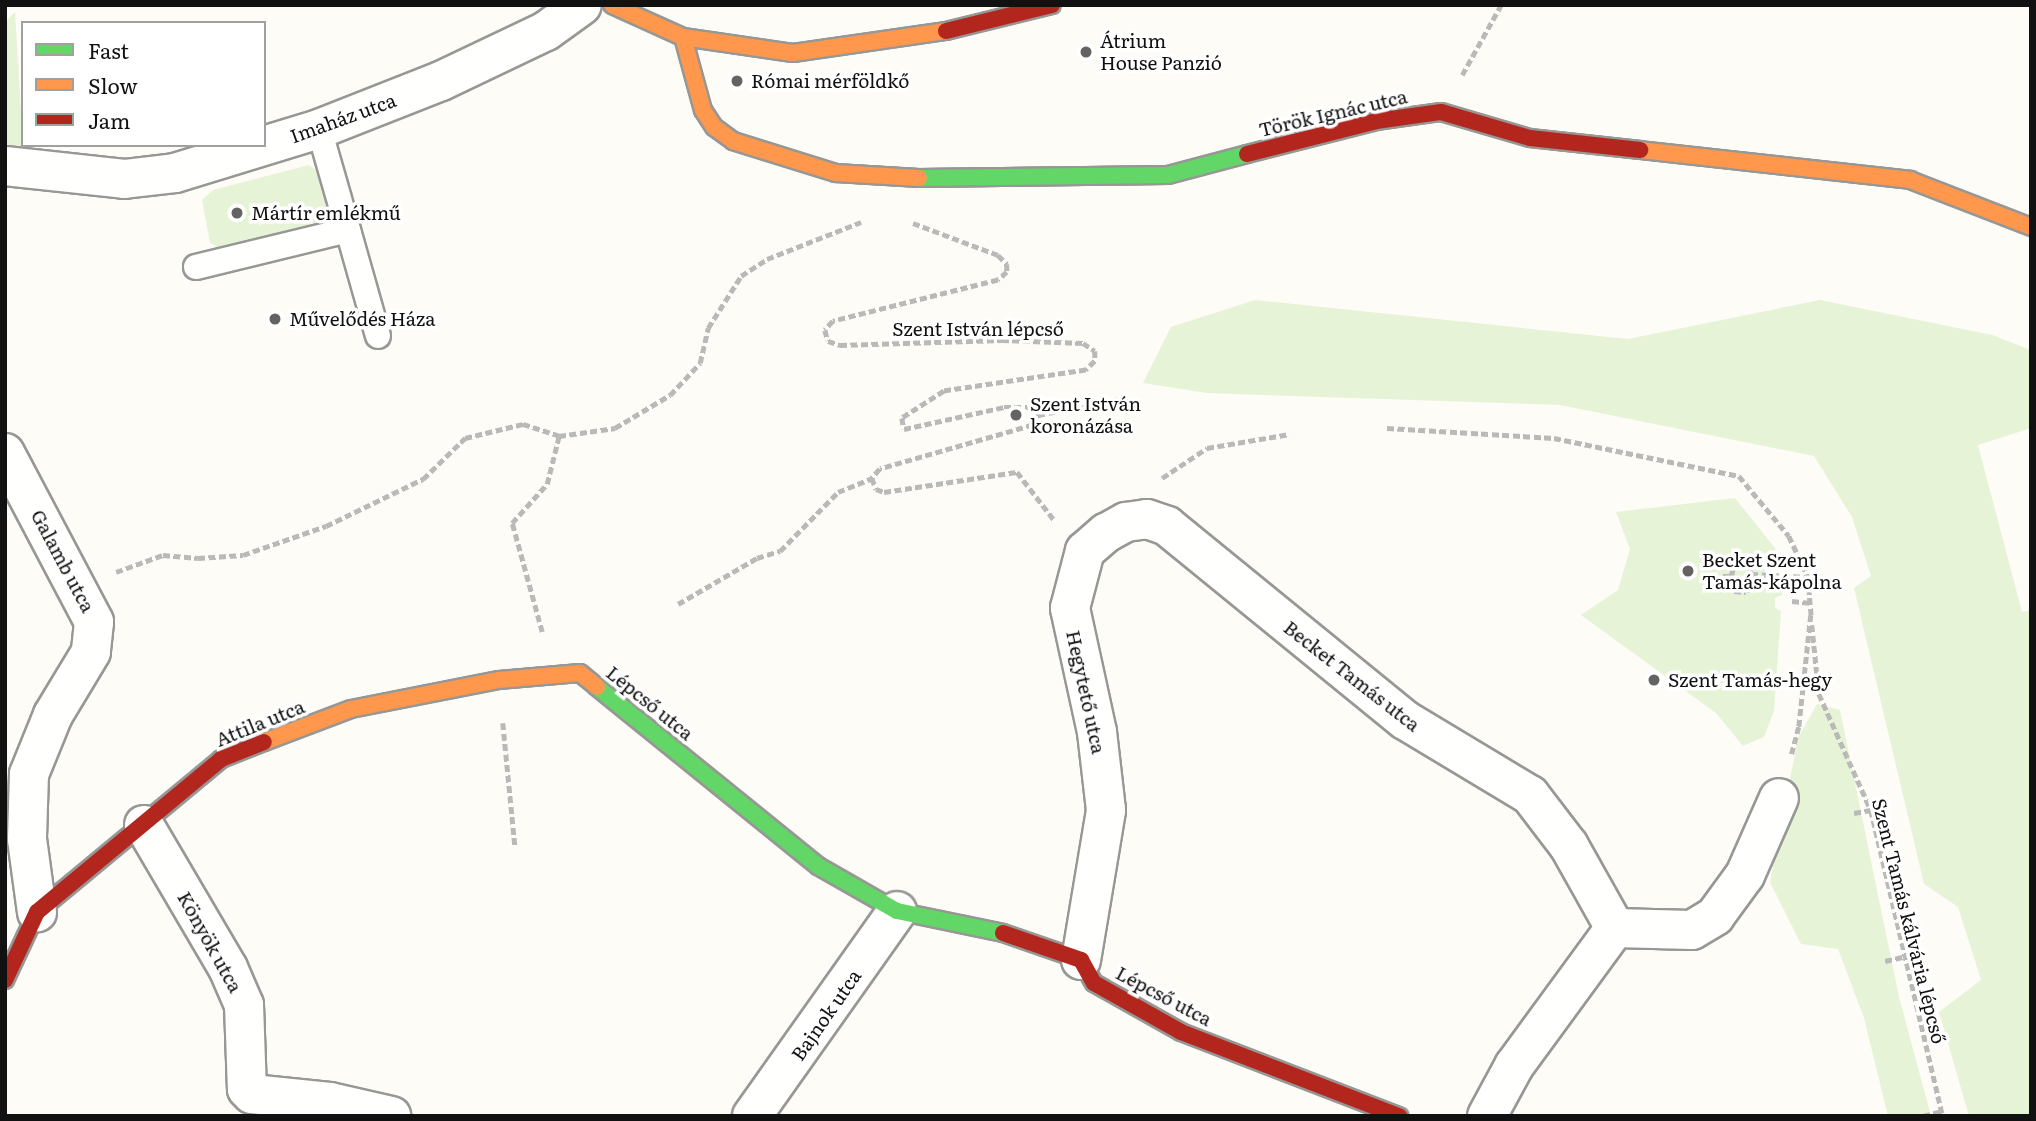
<!DOCTYPE html>
<meta charset="utf-8">
<style>
body{margin:0}
#map{position:relative;width:2036px;height:1121px;overflow:hidden;background:#fdfcf7;font-family:Literata,serif}
div>[style]{position:absolute}
.green>*{inset:0;background:#e7f3d7}
.path>*{height:4.5px;margin-top:-2.25px;transform-origin:0;background:repeating-linear-gradient(90deg,#b9b9b8 0 7px,transparent 0 10.5px)}
.roads{filter:drop-shadow(2px 0 #979795) drop-shadow(-2px 0 #979795) drop-shadow(0 2px #979795) drop-shadow(0 -2px #979795)}
.lane>*{height:24px;margin:-12px;padding:0 12px;transform-origin:12px;border-radius:12px;background:#fffffe}
.street>*{height:38px;margin:-19px;padding:0 19px;transform-origin:19px;border-radius:19px;background:#fffffe}
.fast>*{height:16px;margin:-8px;padding:0 8px;transform-origin:8px;border-radius:8px;background:#63d668}
.slow>*{height:16px;margin:-8px;padding:0 8px;transform-origin:8px;border-radius:8px;background:#ff974d}
.jam>*{height:16px;margin:-8px;padding:0 8px;transform-origin:8px;border-radius:8px;background:#b3261e}
.dots>*{width:19px;height:19px;translate:-50% -50%;box-sizing:border-box;border:4px solid #fff;border-radius:50%}
span{translate:-50% -50%;white-space:nowrap;text-align:center;line-height:1.15;-webkit-text-stroke:7px #fff;paint-order:stroke}
.poi-label{font-size:19px;color:#111}
.left{translate:0 -50%;text-align:left}
.street-label{font-size:19px;color:#111}
.frame{position:absolute;inset:0;border:7px solid #111;pointer-events:none}
.legend{position:absolute;left:21px;top:21px;width:245px;height:126px;box-sizing:border-box;background:#fff;border:2px solid #a0a0a0;margin:0;padding:9px 12px;list-style:none;font-size:21px;color:#111}
.legend li{display:flex;align-items:center;gap:14px;height:35px}
.legend b{width:35px;border:2px solid #a0a0a0}
</style>
<div id="map">
<div class="green">
<div style="clip-path:polygon(15px 12px,23px 145px,28px 145px,29px 155px,5px 145px,5px 22px)"></div>
<div style="clip-path:polygon(309px 165px,319px 173px,329px 213px,322px 225px,222px 250px,210px 243px,202px 200px,213px 190px)"></div>
<div style="clip-path:polygon(1255px 300px,1628px 339px,1820px 300px,1992px 335px,2031px 350px,2031px 428px,1978px 445px,2022px 612px,2031px 610px,2031px 1116px,1969px 1116px,1939px 1012px,1981px 980px,1958px 907px,1924px 884px,1854px 588px,1871px 576px,1852px 517px,1814px 456px,1560px 405px,1207px 393px,1143px 383px,1171px 327px)"></div>
<div style="clip-path:polygon(1735px 498px,1775px 548px,1782px 565px,1765px 567px,1765px 581px,1783px 584px,1782px 595px,1775px 598px,1775px 608px,1781px 611px,1774px 711px,1764px 737px,1743px 746px,1716px 713px,1581px 615px,1618px 590px,1630px 549px,1616px 512px)"></div>
<div style="clip-path:polygon(1817px 704px,1840px 710px,1899px 997px,1931px 1116px,1888px 1116px,1864px 1018px,1838px 949px,1801px 944px,1770px 882px,1798px 738px)"></div>
</div>
<div class="path">
<div style="left:1462px;top:75px;width:80px;rotate:-60.9deg"></div>
<div style="left:913px;top:223px;width:91px;rotate:20.6deg"></div>
<div style="left:998px;top:255px;width:13px;rotate:45deg"></div>
<div style="left:1007px;top:264px;width:8px;rotate:90deg"></div>
<div style="left:1007px;top:272px;width:12px;rotate:138deg"></div>
<div style="left:998px;top:280px;width:170px;rotate:166deg"></div>
<div style="left:833px;top:321px;width:12px;rotate:132deg"></div>
<div style="left:825px;top:330px;width:11px;rotate:75deg"></div>
<div style="left:828px;top:341px;width:13px;rotate:18deg"></div>
<div style="left:840px;top:345px;width:162px;rotate:-1.8deg"></div>
<div style="left:1002px;top:340px;width:81px;rotate:2.1deg"></div>
<div style="left:1083px;top:343px;width:14px;rotate:34deg"></div>
<div style="left:1095px;top:351px;width:10px;rotate:90deg"></div>
<div style="left:1095px;top:361px;width:13px;rotate:135deg"></div>
<div style="left:1086px;top:370px;width:144px;rotate:171.6deg"></div>
<div style="left:944px;top:391px;width:50px;rotate:147.3deg"></div>
<div style="left:902px;top:418px;width:11px;rotate:80deg"></div>
<div style="left:904px;top:429px;width:102px;rotate:-12.4deg"></div>
<div style="left:1004px;top:407px;width:23px"></div>
<div style="left:1027px;top:407px;width:11px;rotate:22deg"></div>
<div style="left:1037px;top:411px;width:8px;rotate:83deg"></div>
<div style="left:1038px;top:419px;width:8px;rotate:130deg"></div>
<div style="left:1033px;top:425px;width:159px;rotate:164deg"></div>
<div style="left:880px;top:469px;width:12px;rotate:132deg"></div>
<div style="left:872px;top:478px;width:12px;rotate:70deg"></div>
<div style="left:876px;top:489px;width:9px;rotate:21deg"></div>
<div style="left:884px;top:492px;width:134px;rotate:-8.6deg"></div>
<div style="left:1017px;top:472px;width:62px;rotate:52.2deg"></div>
<div style="left:1038px;top:415px;width:82px;rotate:-11.3deg"></div>
<div style="left:1387px;top:428px;width:167px;rotate:3.4deg"></div>
<div style="left:1554px;top:438px;width:189px;rotate:11.6deg"></div>
<div style="left:1739px;top:476px;width:78px;rotate:50.2deg"></div>
<div style="left:1789px;top:536px;width:45px;rotate:65.1deg"></div>
<div style="left:1808px;top:577px;width:38px;rotate:85deg"></div>
<div style="left:1811px;top:615px;width:113px;rotate:96.1deg"></div>
<div style="left:1799px;top:727px;width:30px;rotate:105deg"></div>
<div style="left:1162px;top:478px;width:54px;rotate:-33.7deg"></div>
<div style="left:1207px;top:448px;width:84px;rotate:-9.6deg"></div>
<div style="left:116px;top:572px;width:50px;rotate:-19.9deg"></div>
<div style="left:163px;top:555px;width:35px;rotate:5deg"></div>
<div style="left:198px;top:558px;width:45px;rotate:-3.8deg"></div>
<div style="left:243px;top:555px;width:88px;rotate:-19.3deg"></div>
<div style="left:326px;top:526px;width:108px;rotate:-25.9deg"></div>
<div style="left:423px;top:479px;width:59px;rotate:-44.3deg"></div>
<div style="left:465px;top:438px;width:60px;rotate:-13.6deg"></div>
<div style="left:523px;top:424px;width:38px;rotate:18deg"></div>
<div style="left:559px;top:436px;width:57px;rotate:-8.1deg"></div>
<div style="left:615px;top:428px;width:64px;rotate:-31deg"></div>
<div style="left:670px;top:395px;width:44px;rotate:-46.8deg"></div>
<div style="left:700px;top:363px;width:36px;rotate:-77deg"></div>
<div style="left:708px;top:328px;width:62px;rotate:-57.6deg"></div>
<div style="left:741px;top:276px;width:31px;rotate:-33deg"></div>
<div style="left:767px;top:259px;width:101px;rotate:-21.5deg"></div>
<div style="left:1723px;top:576px;width:8px"></div>
<div style="left:1731px;top:576px;width:15px;rotate:79deg"></div>
<div style="left:1734px;top:591px;width:12px;rotate:5deg"></div>
<div style="left:1746px;top:592px;width:19px;rotate:-74deg"></div>
<div style="left:1751px;top:574px;width:57px;rotate:3deg"></div>
<div style="left:1731px;top:576px;width:20px;rotate:-75deg"></div>
<div style="left:1736px;top:557px;width:12px"></div>
<div style="left:1748px;top:557px;width:17px;rotate:80deg"></div>
<div style="left:1792px;top:601px;width:18px;rotate:6deg"></div>
<div style="left:678px;top:604px;width:91px;rotate:-30.2deg"></div>
<div style="left:757px;top:558px;width:24px;rotate:-17deg"></div>
<div style="left:780px;top:551px;width:83px;rotate:-45.5deg"></div>
<div style="left:838px;top:492px;width:37px;rotate:-22deg"></div>
<div style="left:1812px;top:625px;width:69px;rotate:84.2deg"></div>
<div style="left:1819px;top:694px;width:127px;rotate:65.9deg"></div>
<div style="left:1871px;top:810px;width:314px;rotate:76.8deg"></div>
<div style="left:542px;top:632px;width:113px;rotate:-105.4deg"></div>
<div style="left:512px;top:523px;width:52px;rotate:-48.1deg"></div>
<div style="left:547px;top:484px;width:49px;rotate:-76deg"></div>
<div style="left:503px;top:723px;width:124px;rotate:84.4deg"></div>
<div style="left:1854px;top:813px;width:17px;rotate:-10deg"></div>
<div style="left:1885px;top:961px;width:18px;rotate:-13deg"></div>
<div style="left:1923px;top:1116px;width:20px;rotate:-15deg"></div>
</div>
<div class="roads">
<div class="lane">
<div style="left:348px;top:230px;width:110px;rotate:74.2deg"></div>
<div style="left:196px;top:267px;width:156px;rotate:-13.7deg"></div>
<div style="left:348px;top:230px;width:105px;rotate:-106deg"></div>
</div>
<div class="street">
<div style="left:5px;top:166px;width:120px;rotate:6.2deg"></div>
<div style="left:124px;top:179px;width:51px;rotate:-6.7deg"></div>
<div style="left:175px;top:173px;width:151px;rotate:-17deg"></div>
<div style="left:319px;top:129px;width:131px;rotate:-21.5deg"></div>
<div style="left:441px;top:81px;width:116px;rotate:-25.5deg"></div>
<div style="left:546px;top:31px;width:44px;rotate:-35.8deg"></div>
<div style="left:5px;top:453px;width:191px;rotate:62.2deg"></div>
<div style="left:94px;top:622px;width:30px;rotate:96deg"></div>
<div style="left:91px;top:652px;width:74px;rotate:121.1deg"></div>
<div style="left:53px;top:715px;width:64px;rotate:112.1deg"></div>
<div style="left:29px;top:774px;width:65px;rotate:91.8deg"></div>
<div style="left:27px;top:839px;width:74px;rotate:82.2deg"></div>
<div style="left:144px;top:825px;width:166px;rotate:59.6deg"></div>
<div style="left:228px;top:968px;width:40px;rotate:66.6deg"></div>
<div style="left:244px;top:1005px;width:84px;rotate:88deg"></div>
<div style="left:247px;top:1089px;width:7px;rotate:45deg"></div>
<div style="left:252px;top:1094px;width:78px;rotate:5.9deg"></div>
<div style="left:330px;top:1102px;width:63px;rotate:12.9deg"></div>
<div style="left:1615px;top:928px;width:77px;rotate:1.5deg"></div>
<div style="left:1692px;top:930px;width:27px;rotate:-31deg"></div>
<div style="left:1715px;top:916px;width:51px;rotate:-53.8deg"></div>
<div style="left:1745px;top:875px;width:84px;rotate:-66.2deg"></div>
<div style="left:1081px;top:960px;width:152px;rotate:-80.5deg"></div>
<div style="left:1106px;top:810px;width:79px;rotate:-96.6deg"></div>
<div style="left:1097px;top:732px;width:127px;rotate:-102.3deg"></div>
<div style="left:1070px;top:608px;width:59px;rotate:-75.3deg"></div>
<div style="left:1085px;top:551px;width:28px;rotate:-41deg"></div>
<div style="left:1106px;top:533px;width:23px;rotate:-29deg"></div>
<div style="left:1126px;top:522px;width:21px;rotate:-8deg"></div>
<div style="left:1147px;top:519px;width:21px;rotate:19deg"></div>
<div style="left:1167px;top:526px;width:307px;rotate:39.2deg"></div>
<div style="left:1405px;top:720px;width:146px;rotate:31deg"></div>
<div style="left:1530px;top:795px;width:64px;rotate:52.6deg"></div>
<div style="left:1569px;top:846px;width:94px;rotate:60.7deg"></div>
<div style="left:752px;top:1116px;width:251px;rotate:-54.7deg"></div>
<div style="left:1487px;top:1116px;width:57px;rotate:-61.6deg"></div>
<div style="left:1514px;top:1066px;width:171px;rotate:-53.8deg"></div>
</div>
<div class="fast">
<div style="left:919px;top:178px;width:249px;rotate:-0.7deg"></div>
<div style="left:1168px;top:175px;width:82px;rotate:-14.9deg"></div>
<div style="left:597px;top:687px;width:284px;rotate:39deg"></div>
<div style="left:818px;top:866px;width:91px;rotate:29.7deg"></div>
<div style="left:897px;top:911px;width:108px;rotate:11.7deg"></div>
</div>
<div class="slow">
<div style="left:612px;top:5px;width:78px;rotate:24.3deg"></div>
<div style="left:683px;top:37px;width:111px;rotate:8.3deg"></div>
<div style="left:793px;top:53px;width:155px;rotate:-8.2deg"></div>
<div style="left:683px;top:37px;width:76px;rotate:74.7deg"></div>
<div style="left:703px;top:110px;width:20px;rotate:57deg"></div>
<div style="left:714px;top:127px;width:24px;rotate:36deg"></div>
<div style="left:733px;top:141px;width:108px;rotate:17.3deg"></div>
<div style="left:836px;top:173px;width:83px;rotate:3.4deg"></div>
<div style="left:1640px;top:150px;width:272px;rotate:6.3deg"></div>
<div style="left:1910px;top:180px;width:130px;rotate:21.2deg"></div>
<div style="left:264px;top:742px;width:93px;rotate:-20.8deg"></div>
<div style="left:351px;top:709px;width:151px;rotate:-11.1deg"></div>
<div style="left:499px;top:680px;width:81px;rotate:-4.9deg"></div>
<div style="left:580px;top:673px;width:22px;rotate:39deg"></div>
</div>
<div class="jam">
<div style="left:946px;top:31px;width:109px;rotate:-13.8deg"></div>
<div style="left:1247px;top:154px;width:133px;rotate:-14.3deg"></div>
<div style="left:1376px;top:121px;width:66px;rotate:-7.9deg"></div>
<div style="left:1441px;top:112px;width:93px;rotate:16.3deg"></div>
<div style="left:1530px;top:138px;width:111px;rotate:6.2deg"></div>
<div style="left:1003px;top:933px;width:83px;rotate:19.1deg"></div>
<div style="left:1081px;top:960px;width:26px;rotate:61deg"></div>
<div style="left:1094px;top:983px;width:100px;rotate:29.4deg"></div>
<div style="left:1181px;top:1032px;width:234px;rotate:21.1deg"></div>
<div style="left:5px;top:980px;width:75px;rotate:-64.8deg"></div>
<div style="left:37px;top:912px;width:239px;rotate:-39.7deg"></div>
<div style="left:221px;top:759px;width:46px;rotate:-21.6deg"></div>
</div>
</div>
<div class="dots">
<div style="left:1086px;top:52px;background:#646362"></div>
<div style="left:737px;top:81px;background:#646362"></div>
<div style="left:237px;top:213px;background:#646362"></div>
<div style="left:275px;top:319px;background:#646362"></div>
<div style="left:1016px;top:415px;background:#646362"></div>
<div style="left:1688px;top:571px;background:#646362"></div>
<div style="left:1654px;top:680px;background:#646362"></div>
</div>
<div class="poi-label">
<span class="left" style="left:1100px;top:52px">Átrium<br>House Panzió</span>
<span class="left" style="left:751px;top:81px">Római mérföldkő</span>
<span class="left" style="left:251px;top:213px">Mártír emlékmű</span>
<span class="left" style="left:289px;top:319px">Művelődés Háza</span>
<span class="left" style="left:1030px;top:415px">Szent István<br>koronázása</span>
<span class="left" style="left:1702px;top:571px">Becket Szent<br>Tamás-kápolna</span>
<span class="left" style="left:1668px;top:680px">Szent Tamás-hegy</span>
</div>
<div class="street-label">
<span style="left:1333px;top:113px;rotate:-13deg">Török Ignác utca</span>
<span style="left:343px;top:118px;rotate:-20deg">Imaház utca</span>
<span style="left:978px;top:329px">Szent István lépcső</span>
<span style="left:63px;top:561px;rotate:62deg">Galamb utca</span>
<span style="left:1352px;top:676px;rotate:38deg">Becket Tamás utca</span>
<span style="left:1086px;top:692px;rotate:78deg">Hegytető utca</span>
<span style="left:650px;top:703px;rotate:39deg">Lépcső utca</span>
<span style="left:260px;top:723px;rotate:-22deg">Attila utca</span>
<span style="left:1909px;top:921px;rotate:76deg">Szent Tamás kálvária lépcső</span>
<span style="left:210px;top:942px;rotate:61deg">Könyök utca</span>
<span style="left:1164px;top:996px;rotate:28deg">Lépcső utca</span>
<span style="left:826px;top:1015px;rotate:-55deg">Bajnok utca</span>
</div>
<div class="frame"></div>
<ul class="legend">
<li><b style="height:9px;background:#63d668"></b>Fast</li>
<li><b style="height:9px;background:#ff974d"></b>Slow</li>
<li><b style="height:9px;background:#b3261e"></b>Jam</li>
</ul>
</div>
